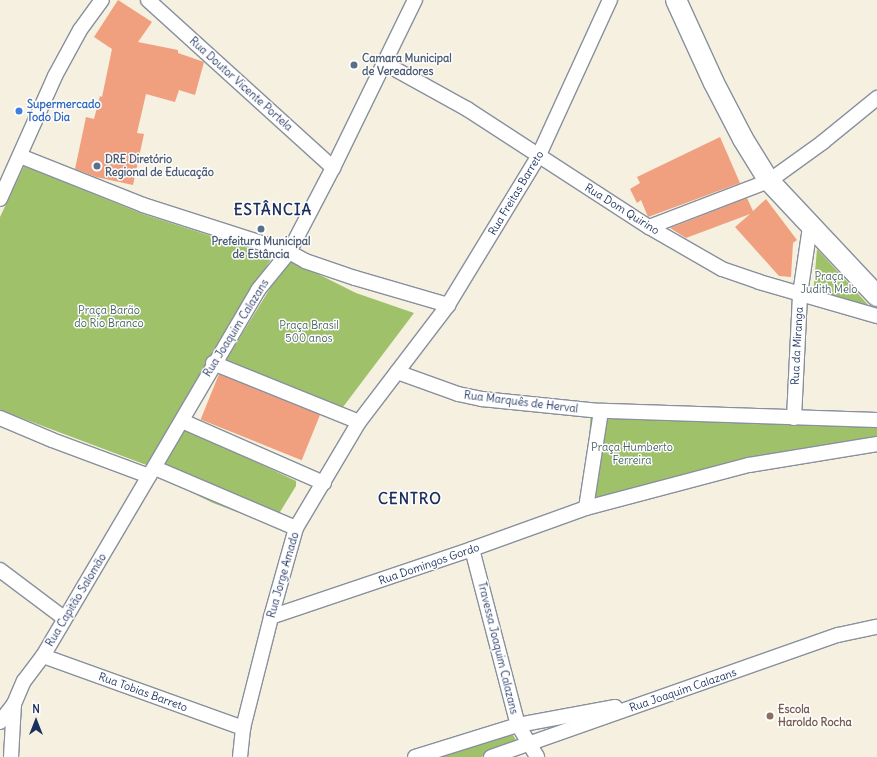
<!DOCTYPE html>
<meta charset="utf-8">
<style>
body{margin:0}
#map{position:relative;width:877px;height:757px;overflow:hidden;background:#f5f0df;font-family:Delius,sans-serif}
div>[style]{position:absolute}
.green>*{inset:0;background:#9fc16a}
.building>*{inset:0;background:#f0a07f;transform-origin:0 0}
.roads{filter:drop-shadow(1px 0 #88909e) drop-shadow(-1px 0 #88909e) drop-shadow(0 1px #88909e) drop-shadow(0 -1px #88909e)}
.street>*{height:14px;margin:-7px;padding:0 7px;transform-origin:7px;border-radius:7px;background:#fff}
.secondary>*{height:20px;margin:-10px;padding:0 10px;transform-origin:10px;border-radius:10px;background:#fff}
.dots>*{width:11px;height:11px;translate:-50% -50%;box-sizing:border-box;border:2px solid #fff;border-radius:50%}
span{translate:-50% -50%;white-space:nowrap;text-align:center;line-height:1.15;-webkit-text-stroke:3px #fff;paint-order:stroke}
.service-label{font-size:11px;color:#4e5e75;font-weight:700}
.left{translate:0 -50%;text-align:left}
.street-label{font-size:11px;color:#1b2f5e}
.shop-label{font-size:11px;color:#366cbe;font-weight:700}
.park-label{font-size:11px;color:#496262}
.education-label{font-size:11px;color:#785e54;font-weight:700}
.district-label{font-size:15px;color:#1b2f5e;font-weight:700;letter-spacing:1px}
.north{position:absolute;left:16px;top:701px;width:40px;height:40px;-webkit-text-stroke:3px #fff;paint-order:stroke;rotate:0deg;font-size:11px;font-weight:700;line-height:16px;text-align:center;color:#1b2f5e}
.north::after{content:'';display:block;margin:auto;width:14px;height:18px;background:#1b2f5e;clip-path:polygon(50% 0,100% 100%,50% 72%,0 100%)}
</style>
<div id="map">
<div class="green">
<div style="clip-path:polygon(24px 166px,143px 214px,273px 256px,208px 360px,149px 466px,0 410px,0 217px)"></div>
<div style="clip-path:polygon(817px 249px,872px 309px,813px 295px)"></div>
<div style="clip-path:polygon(288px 259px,356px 293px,414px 313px,343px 407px,226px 360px)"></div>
<div style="clip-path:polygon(591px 407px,877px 421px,877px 440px,585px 509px)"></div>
<div style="clip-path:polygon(185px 428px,296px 481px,296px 486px,272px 525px,213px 503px,158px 476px)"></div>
<div style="clip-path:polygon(512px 733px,518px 744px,481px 757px,433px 757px)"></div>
</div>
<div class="building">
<div style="clip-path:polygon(118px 0,152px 22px,138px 42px,178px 50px,178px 53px,204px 62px,195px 95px,179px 90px,175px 102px,146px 94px,137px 133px,144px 134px,133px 185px,96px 177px,75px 169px,86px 117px,94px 119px,100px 96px,102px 97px,112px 49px,94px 37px)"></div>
<div style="clip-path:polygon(720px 137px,740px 183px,648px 217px,641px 200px,637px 203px,630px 189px,640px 183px,637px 177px)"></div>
<div style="clip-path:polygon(747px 198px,753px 211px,766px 199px,797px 240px,793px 243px,791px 277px,779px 276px,735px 227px,750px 214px,686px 238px,670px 228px)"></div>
<div style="left:219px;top:374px;width:109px;height:49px;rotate:22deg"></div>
</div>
<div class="roads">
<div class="street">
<div style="left:148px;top:0;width:250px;rotate:42.2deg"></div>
<div style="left:384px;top:63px;width:95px;rotate:29deg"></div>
<div style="left:467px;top:109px;width:217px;rotate:33deg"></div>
<div style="left:649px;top:227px;width:84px;rotate:29.9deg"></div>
<div style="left:722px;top:269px;width:39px;rotate:19deg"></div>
<div style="left:759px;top:282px;width:123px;rotate:16.1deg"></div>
<div style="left:20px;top:156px;width:132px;rotate:21.7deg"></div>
<div style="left:143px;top:205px;width:153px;rotate:17.8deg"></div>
<div style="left:289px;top:252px;width:18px;rotate:29deg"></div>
<div style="left:305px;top:261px;width:53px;rotate:18.8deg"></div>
<div style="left:355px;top:278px;width:97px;rotate:16.2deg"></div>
<div style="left:0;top:199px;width:135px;rotate:-65.9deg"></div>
<div style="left:55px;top:76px;width:52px;rotate:-61.5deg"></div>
<div style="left:80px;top:30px;width:37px;rotate:-54deg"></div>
<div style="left:649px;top:227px;width:129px;rotate:-21deg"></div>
<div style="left:769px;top:181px;width:67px;rotate:-35.8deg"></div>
<div style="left:823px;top:142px;width:70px;rotate:-39.2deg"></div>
<div style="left:213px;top:363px;width:157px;rotate:22deg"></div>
<div style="left:397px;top:372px;width:65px;rotate:19.8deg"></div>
<div style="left:458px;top:394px;width:25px;rotate:12deg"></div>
<div style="left:482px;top:399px;width:120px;rotate:5.8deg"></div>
<div style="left:0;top:418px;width:56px;rotate:22.9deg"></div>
<div style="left:52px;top:440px;width:103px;rotate:20.4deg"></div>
<div style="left:149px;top:476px;width:216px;rotate:-59.6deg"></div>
<div style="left:258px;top:290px;width:49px;rotate:-50.8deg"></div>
<div style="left:289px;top:252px;width:95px;rotate:-62.4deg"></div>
<div style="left:333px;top:168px;width:187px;rotate:-64deg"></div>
<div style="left:794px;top:418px;width:124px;rotate:-87.2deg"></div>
<div style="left:800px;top:294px;width:68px;rotate:-81.5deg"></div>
<div style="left:877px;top:420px;width:276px;rotate:-178.1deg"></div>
<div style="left:601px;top:411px;width:98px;rotate:98.8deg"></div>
<div style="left:586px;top:508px;width:169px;rotate:-14.8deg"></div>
<div style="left:749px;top:465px;width:130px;rotate:-9.3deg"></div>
<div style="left:182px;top:421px;width:155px;rotate:23.6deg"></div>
<div style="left:155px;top:468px;width:153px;rotate:23.1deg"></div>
<div style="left:472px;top:549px;width:182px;rotate:75.4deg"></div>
<div style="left:518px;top:725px;width:37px;rotate:59deg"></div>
<div style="left:0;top:570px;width:80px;rotate:36.9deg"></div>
<div style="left:271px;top:617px;width:212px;rotate:-18.7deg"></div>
<div style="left:472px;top:549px;width:121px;rotate:-19.8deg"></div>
<div style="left:43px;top:656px;width:213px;rotate:19.8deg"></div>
<div style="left:0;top:722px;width:23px;rotate:-52deg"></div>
<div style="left:14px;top:704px;width:25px;rotate:-67deg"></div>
<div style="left:24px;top:681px;width:31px;rotate:-53deg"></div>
<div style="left:43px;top:656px;width:209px;rotate:-59.5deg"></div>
<div style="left:11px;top:757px;width:53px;rotate:-86.8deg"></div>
<div style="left:240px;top:757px;width:29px;rotate:-84deg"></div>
<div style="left:243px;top:728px;width:114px;rotate:-75.8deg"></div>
<div style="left:271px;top:617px;width:92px;rotate:-74.3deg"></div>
<div style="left:296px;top:528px;width:123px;rotate:-59.3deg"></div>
<div style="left:359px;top:422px;width:147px;rotate:-52.7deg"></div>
<div style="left:448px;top:305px;width:173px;rotate:-58.7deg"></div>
<div style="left:538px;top:157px;width:173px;rotate:-65.4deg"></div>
<div style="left:415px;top:757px;width:108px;rotate:-17.3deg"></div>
<div style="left:518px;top:725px;width:99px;rotate:-10.5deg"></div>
<div style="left:491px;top:757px;width:368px;rotate:-19.4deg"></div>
<div style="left:838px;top:635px;width:40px;rotate:-12deg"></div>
</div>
<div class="secondary">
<div style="left:676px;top:0;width:91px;rotate:65.4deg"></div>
<div style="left:714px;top:83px;width:63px;rotate:62.6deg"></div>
<div style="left:743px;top:139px;width:49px;rotate:58.2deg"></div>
<div style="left:769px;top:181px;width:158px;rotate:46.8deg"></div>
</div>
</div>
<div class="dots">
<div style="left:354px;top:65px;background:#5c6f8a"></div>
<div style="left:19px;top:111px;background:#3f7fe0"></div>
<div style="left:97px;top:166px;background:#5c6f8a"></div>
<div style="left:261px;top:229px;background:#5c6f8a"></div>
<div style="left:770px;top:716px;background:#8d6e63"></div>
</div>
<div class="service-label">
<span class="left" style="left:362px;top:65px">Camara Municipal<br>de Vereadores</span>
<span class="left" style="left:105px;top:166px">DRE Diretório<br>Regional de Educação</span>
<span style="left:261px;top:248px">Prefeitura Municipal<br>de Estância</span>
</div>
<div class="street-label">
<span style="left:241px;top:84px;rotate:42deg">Rua Doutor Vicente Portela</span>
<span style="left:516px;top:193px;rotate:-59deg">Rua Freitas Barreto</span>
<span style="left:622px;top:209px;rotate:32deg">Rua Dom Quirino</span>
<span style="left:236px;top:328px;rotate:-58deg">Rua Joaquim Calazans</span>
<span style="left:797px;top:346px;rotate:-87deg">Rua da Miranga</span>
<span style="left:521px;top:402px;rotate:7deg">Rua Marquês de Herval</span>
<span style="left:429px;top:564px;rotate:-19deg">Rua Domingos Gordo</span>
<span style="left:283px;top:575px;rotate:-74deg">Rua Jorge Amado</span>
<span style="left:76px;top:600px;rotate:-59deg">Rua Capitão Salomão</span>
<span style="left:498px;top:648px;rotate:76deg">Travessa Joaquim Calazans</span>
<span style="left:683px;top:690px;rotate:-19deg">Rua Joaquim Calazans</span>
<span style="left:143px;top:692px;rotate:20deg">Rua Tobias Barreto</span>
</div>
<div class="shop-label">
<span class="left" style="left:27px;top:111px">Supermercado<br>Todo Dia</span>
</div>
<div class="park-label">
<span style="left:829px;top:283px">Praça<br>Judith Melo</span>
<span style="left:109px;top:317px">Praça Barão<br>do Rio Branco</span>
<span style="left:309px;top:332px">Praça Brasil<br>500 anos</span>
<span style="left:632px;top:454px">Praça Humberto<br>Ferreira</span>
</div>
<div class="education-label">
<span class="left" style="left:778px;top:716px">Escola<br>Haroldo Rocha</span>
</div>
<div class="district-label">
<span style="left:273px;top:210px">ESTÂNCIA</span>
<span style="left:410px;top:499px">CENTRO</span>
</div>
<div class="north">N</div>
</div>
